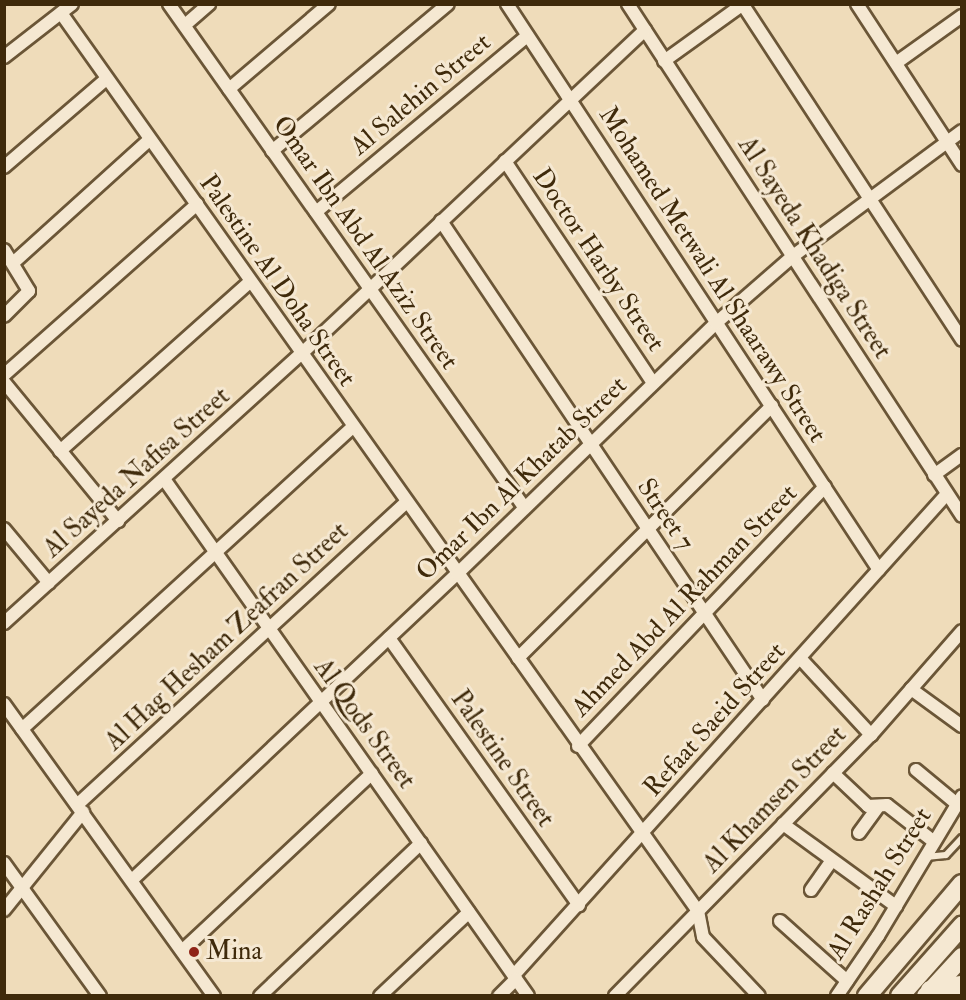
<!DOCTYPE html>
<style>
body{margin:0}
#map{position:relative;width:966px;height:1000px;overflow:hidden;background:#efdcba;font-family:"IM FELL Double Pica",serif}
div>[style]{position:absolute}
.roads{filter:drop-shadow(2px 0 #6b5637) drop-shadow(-2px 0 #6b5637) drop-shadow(0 2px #6b5637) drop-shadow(0 -2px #6b5637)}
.lane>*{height:6px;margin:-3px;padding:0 3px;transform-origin:3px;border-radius:3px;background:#f5e8d2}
.street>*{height:12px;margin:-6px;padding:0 6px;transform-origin:6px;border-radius:6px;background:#f5e8d2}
.secondary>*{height:18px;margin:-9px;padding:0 9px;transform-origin:9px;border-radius:9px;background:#f5e8d2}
.dots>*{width:16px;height:16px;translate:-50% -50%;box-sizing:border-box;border:3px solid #f5e8d2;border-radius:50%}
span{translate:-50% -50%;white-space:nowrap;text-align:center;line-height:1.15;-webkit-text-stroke:6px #f5e8d2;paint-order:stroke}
.street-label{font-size:26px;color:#3f2a0b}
.poi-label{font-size:26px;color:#3f2a0b}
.left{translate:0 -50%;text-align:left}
.frame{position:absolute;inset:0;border:6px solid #3f2a0b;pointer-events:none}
</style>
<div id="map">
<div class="roads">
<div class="lane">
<div style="left:926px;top:857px;width:20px;rotate:-6deg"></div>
<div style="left:946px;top:855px;width:23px;rotate:-47deg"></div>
</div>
<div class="street">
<div style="left:169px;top:4px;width:616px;rotate:54.79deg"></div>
<div style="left:507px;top:4px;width:677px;rotate:56.69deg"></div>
<div style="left:628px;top:4px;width:611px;rotate:56.88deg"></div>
<div style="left:857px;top:4px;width:192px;rotate:56.9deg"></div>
<div style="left:743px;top:5px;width:400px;rotate:56.8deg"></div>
<div style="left:61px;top:13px;width:1101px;rotate:54.65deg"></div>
<div style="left:698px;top:911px;width:26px;rotate:79deg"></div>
<div style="left:703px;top:937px;width:81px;rotate:46.5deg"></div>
<div style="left:185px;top:25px;width:32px;rotate:-41deg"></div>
<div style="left:4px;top:57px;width:86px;rotate:-37.9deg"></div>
<div style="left:664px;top:61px;width:97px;rotate:-35.8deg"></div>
<div style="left:896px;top:63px;width:81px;rotate:-35.5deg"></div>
<div style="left:229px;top:89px;width:131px;rotate:-40.4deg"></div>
<div style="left:272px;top:151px;width:229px;rotate:-39.9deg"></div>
<div style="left:505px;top:161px;width:267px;rotate:56.3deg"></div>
<div style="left:4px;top:167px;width:133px;rotate:-40.7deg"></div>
<div style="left:316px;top:212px;width:275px;rotate:-39.8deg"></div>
<div style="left:441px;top:221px;width:577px;rotate:56.09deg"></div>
<div style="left:4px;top:250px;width:48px;rotate:58.6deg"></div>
<div style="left:29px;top:291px;width:35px;rotate:135deg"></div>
<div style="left:13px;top:263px;width:183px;rotate:-42.1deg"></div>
<div style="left:4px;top:375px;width:258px;rotate:-41.5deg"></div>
<div style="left:4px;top:382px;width:180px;rotate:50.6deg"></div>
<div style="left:60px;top:451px;width:254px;rotate:-41.7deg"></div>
<div style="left:934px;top:475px;width:34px;rotate:-36deg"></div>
<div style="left:164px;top:479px;width:632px;rotate:54.85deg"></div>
<div style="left:4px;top:529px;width:70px;rotate:50.2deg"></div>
<div style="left:4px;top:623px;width:399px;rotate:-42.2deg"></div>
<div style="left:300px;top:355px;width:474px;rotate:-43.3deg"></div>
<div style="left:389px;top:638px;width:328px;rotate:54.6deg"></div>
<div style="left:518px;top:658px;width:358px;rotate:-44.8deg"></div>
<div style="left:800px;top:658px;width:105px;rotate:47.3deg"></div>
<div style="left:911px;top:689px;width:63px;rotate:36deg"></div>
<div style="left:4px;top:704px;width:360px;rotate:54.3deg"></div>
<div style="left:22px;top:729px;width:448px;rotate:-42.4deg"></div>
<div style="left:578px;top:746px;width:358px;rotate:-46.4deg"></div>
<div style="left:916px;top:770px;width:53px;rotate:39.7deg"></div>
<div style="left:833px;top:773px;width:48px;rotate:43.3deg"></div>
<div style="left:868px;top:806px;width:19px;rotate:-3deg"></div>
<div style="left:887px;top:805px;width:58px;rotate:38deg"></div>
<div style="left:77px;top:805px;width:448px;rotate:-42.6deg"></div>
<div style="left:783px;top:824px;width:140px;rotate:36deg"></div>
<div style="left:859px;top:833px;width:31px;rotate:-54deg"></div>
<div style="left:4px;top:863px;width:164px;rotate:54.2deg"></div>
<div style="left:132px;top:880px;width:446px;rotate:-43.3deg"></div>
<div style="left:457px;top:574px;width:361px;rotate:-44.1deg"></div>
<div style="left:716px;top:323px;width:102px;rotate:-41deg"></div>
<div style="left:793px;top:256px;width:210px;rotate:-36.5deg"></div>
<div style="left:811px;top:890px;width:35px;rotate:-55deg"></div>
<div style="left:4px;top:910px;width:126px;rotate:-51.1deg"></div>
<div style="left:780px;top:921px;width:90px;rotate:41.8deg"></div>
<div style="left:182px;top:951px;width:260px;rotate:-43.1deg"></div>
<div style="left:514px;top:975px;width:647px;rotate:-48.01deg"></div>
<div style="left:260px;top:996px;width:222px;rotate:-43.5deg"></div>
<div style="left:380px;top:996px;width:122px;rotate:-43.3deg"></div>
<div style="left:499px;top:996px;width:24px;rotate:-45deg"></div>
<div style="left:615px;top:996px;width:366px;rotate:-45.6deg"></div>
<div style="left:871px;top:735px;width:138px;rotate:-48.8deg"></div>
<div style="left:837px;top:996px;width:73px;rotate:-55.7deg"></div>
<div style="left:878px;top:936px;width:163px;rotate:-59deg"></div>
</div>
<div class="secondary">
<div style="left:930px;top:990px;width:32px;rotate:-9deg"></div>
<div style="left:867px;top:996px;width:147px;rotate:-49.7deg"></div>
<div style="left:900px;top:996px;width:94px;rotate:-48.5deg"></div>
<div style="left:926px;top:996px;width:53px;rotate:-47.3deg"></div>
</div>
</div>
<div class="dots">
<div style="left:194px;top:952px;background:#8f2418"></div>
</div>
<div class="street-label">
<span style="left:421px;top:95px;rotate:-40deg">Al Salehin Street</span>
<span style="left:365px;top:243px;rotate:55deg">Omar Ibn Abd Al Aziz Street</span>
<span style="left:814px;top:248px;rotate:57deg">Al Sayeda Khadiga Street</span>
<span style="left:598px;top:260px;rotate:56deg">Doctor Harby Street</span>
<span style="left:712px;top:275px;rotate:57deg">Mohamed Metwali Al Shaarawy Street</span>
<span style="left:277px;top:281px;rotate:55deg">Palestine Al Doha Street</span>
<span style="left:137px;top:473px;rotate:-42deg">Al Sayeda Nafisa Street</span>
<span style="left:522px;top:479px;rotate:-44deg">Omar Ibn Al Khatab Street</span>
<span style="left:665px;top:515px;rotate:56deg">Street 7</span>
<span style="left:685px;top:601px;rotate:-46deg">Ahmed Abd Al Rahman Street</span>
<span style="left:227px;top:637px;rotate:-43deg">Al Hag Hesham Zeafran Street</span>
<span style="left:715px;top:720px;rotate:-48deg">Refaat Saeid Street</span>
<span style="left:364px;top:724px;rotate:54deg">Al Qods Street</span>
<span style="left:502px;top:759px;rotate:55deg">Palestine Street</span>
<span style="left:775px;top:800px;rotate:-46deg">Al Khamsen Street</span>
<span style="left:880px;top:884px;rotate:-58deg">Al Rashah Street</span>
</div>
<div class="poi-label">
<span class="left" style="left:206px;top:952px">Mina</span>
</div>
<div class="frame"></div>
</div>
